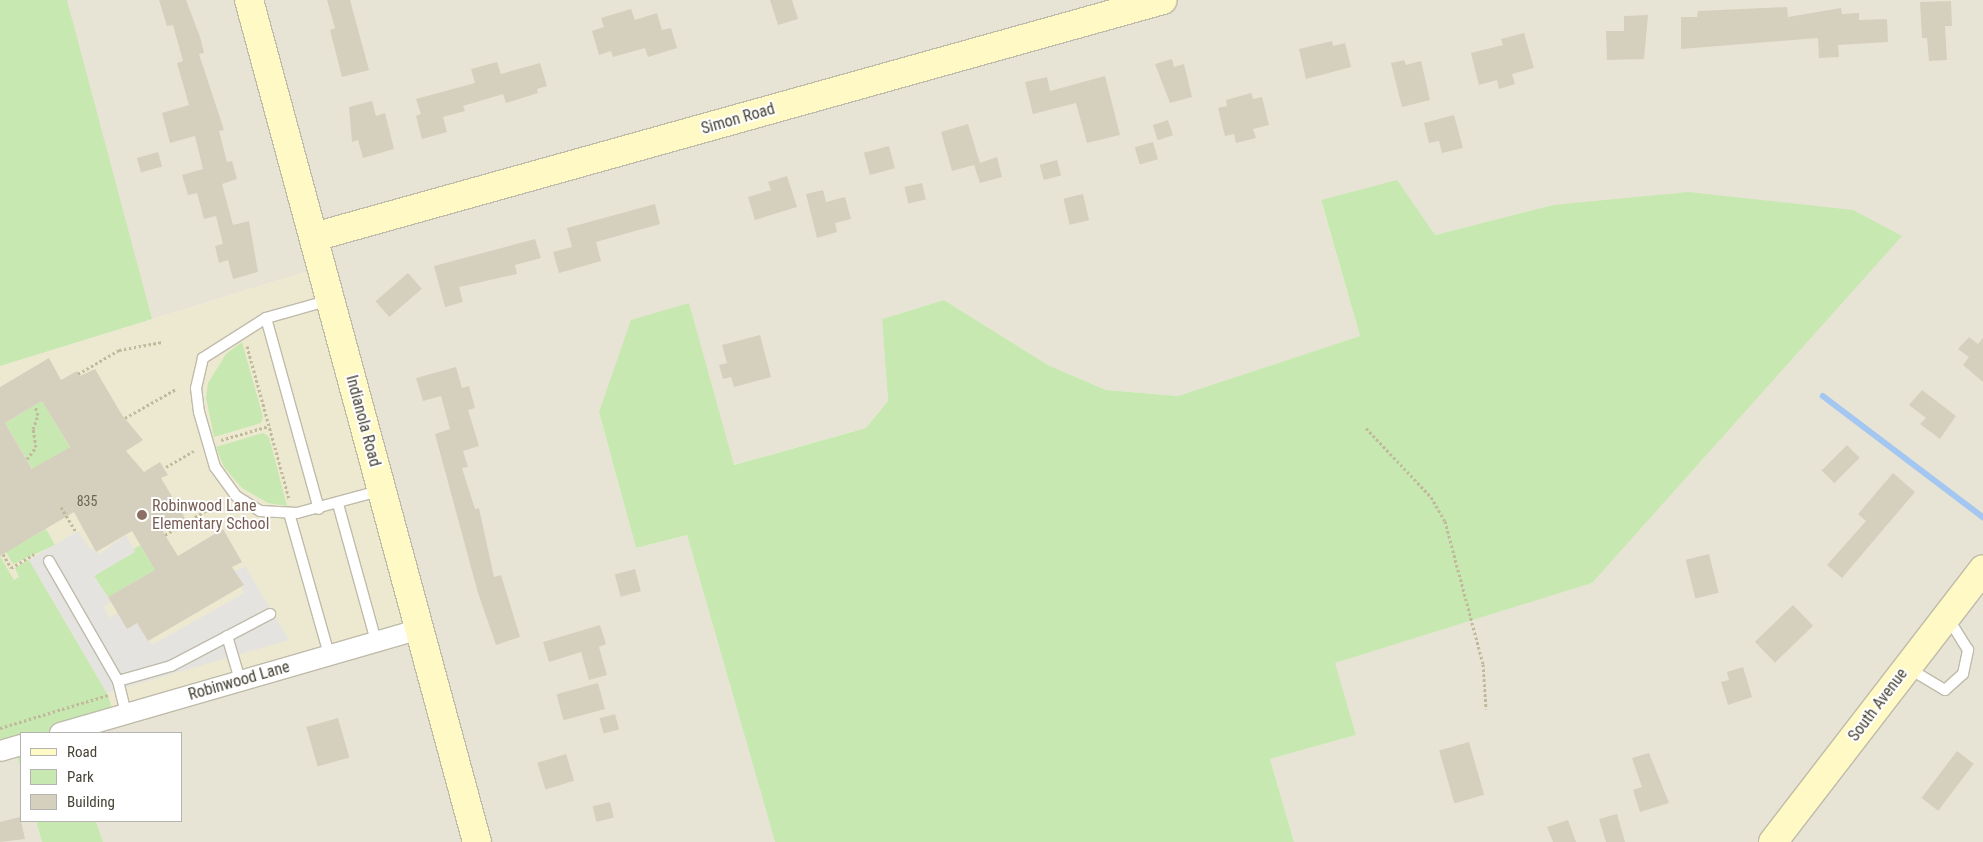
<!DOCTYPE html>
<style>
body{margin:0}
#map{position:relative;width:1983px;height:842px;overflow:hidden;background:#f4f2e7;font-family:"Roboto Condensed",sans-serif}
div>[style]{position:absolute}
.residential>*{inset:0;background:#e8e4d5}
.education>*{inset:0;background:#ede9d1}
.green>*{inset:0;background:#c7e8b0;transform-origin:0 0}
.parking>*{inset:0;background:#e5e3df}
.stream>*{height:5.5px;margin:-2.75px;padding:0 2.75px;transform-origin:2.75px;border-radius:2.75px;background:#a3c7f1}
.building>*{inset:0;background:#d5cfbd;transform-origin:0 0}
.path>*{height:3px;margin-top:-1.5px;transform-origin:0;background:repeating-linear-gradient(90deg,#c1b99b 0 2.5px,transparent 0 5px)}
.roads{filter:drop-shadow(1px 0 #bfbbaa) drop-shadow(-1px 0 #bfbbaa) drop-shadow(0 1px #bfbbaa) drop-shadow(0 -1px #bfbbaa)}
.lane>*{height:10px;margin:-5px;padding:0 5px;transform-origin:5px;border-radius:5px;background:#fff}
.street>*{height:20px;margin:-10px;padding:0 10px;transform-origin:10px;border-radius:10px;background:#fff}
.secondary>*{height:28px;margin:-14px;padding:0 14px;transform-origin:14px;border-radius:14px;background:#fff9c6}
.dots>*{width:14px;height:14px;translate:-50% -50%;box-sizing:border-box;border:2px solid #fff;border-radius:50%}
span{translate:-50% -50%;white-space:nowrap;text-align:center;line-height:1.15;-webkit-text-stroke:4px #fff;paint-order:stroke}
.number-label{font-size:14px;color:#6a6658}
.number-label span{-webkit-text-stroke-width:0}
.street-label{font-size:16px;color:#474336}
.education-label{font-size:16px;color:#785e54}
.left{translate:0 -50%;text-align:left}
.legend{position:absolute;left:20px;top:732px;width:162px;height:90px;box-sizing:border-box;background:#fff;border:1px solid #b5b4af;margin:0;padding:6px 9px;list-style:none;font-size:15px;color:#474336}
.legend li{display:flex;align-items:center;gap:10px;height:25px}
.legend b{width:25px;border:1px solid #b5b4af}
</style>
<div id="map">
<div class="residential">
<div style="clip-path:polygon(0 0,1983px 0,1983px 842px,1294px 842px,1270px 759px,1356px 735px,1334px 663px,1592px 583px,1553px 205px,1435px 235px,1321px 201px,1360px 336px,1178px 396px,1106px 390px,1048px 365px,944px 300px,882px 319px,888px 401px,866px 428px,733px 465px,689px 304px,599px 412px,636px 548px,687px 535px,775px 842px,103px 842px,96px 821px,181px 821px,181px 733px,71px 733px,322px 267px,0 366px)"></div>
<div style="clip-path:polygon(15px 747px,21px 769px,21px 821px,36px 821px,42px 842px,0 842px,0 751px)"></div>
</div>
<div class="education">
<div style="clip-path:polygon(322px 267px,420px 629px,21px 733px,0 751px,0 366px)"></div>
</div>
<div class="green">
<div style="clip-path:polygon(0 0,67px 0,152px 319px,0 366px)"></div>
<div style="clip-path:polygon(1397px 180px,1435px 235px,1553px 205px,1689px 192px,1853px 210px,1902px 236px,1592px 583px,1335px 663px,1356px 735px,1270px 759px,1294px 842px,775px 842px,687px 535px,636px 548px,599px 412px,631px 320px,689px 303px,734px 465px,866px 428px,888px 401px,882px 319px,944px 300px,1048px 365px,1106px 390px,1178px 396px,1360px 336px,1321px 200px)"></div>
<div style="clip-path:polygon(242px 342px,263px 417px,261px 423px,214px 437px,206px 398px,208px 383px,226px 354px)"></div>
<div style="left:42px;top:401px;width:54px;height:43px;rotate:59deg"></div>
<div style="clip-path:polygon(263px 433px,269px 437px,287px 506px,268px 503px,242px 488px,224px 467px,216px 447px)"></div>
<div style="clip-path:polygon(46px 529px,55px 545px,13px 564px,6px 552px)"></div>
<div style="clip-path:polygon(140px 545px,155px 570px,108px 597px,94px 576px)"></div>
<div style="clip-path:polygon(0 556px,14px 580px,19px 577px,15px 568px,29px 560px,108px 695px,114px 717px,71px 733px,21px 733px,21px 769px,15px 748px,0 752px)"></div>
<div style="clip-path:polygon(36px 821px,96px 821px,103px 842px,42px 842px)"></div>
</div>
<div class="parking">
<div style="clip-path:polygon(78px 531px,89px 547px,100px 554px,126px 535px,135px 552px,94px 576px,111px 602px,104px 607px,110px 618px,118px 613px,127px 629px,137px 623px,152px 645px,244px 593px,235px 571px,245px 566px,289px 640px,107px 693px,29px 560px)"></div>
</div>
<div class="stream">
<div style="left:1823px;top:396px;width:201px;rotate:37.1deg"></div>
</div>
<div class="building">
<div style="clip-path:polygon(159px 0,186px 0,200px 37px,204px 53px,199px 54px,224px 130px,219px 131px,227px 162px,232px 161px,237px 179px,222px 184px,233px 225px,249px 221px,258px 272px,233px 279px,228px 260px,219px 263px,215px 246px,223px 244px,216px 216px,204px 219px,197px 193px,188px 195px,182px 175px,203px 169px,195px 136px,170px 143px,162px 113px,189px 105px,177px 63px,183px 61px,173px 25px,167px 26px)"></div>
<div style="clip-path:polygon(327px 0,350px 0,369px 70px,342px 77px,330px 30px,335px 28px)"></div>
<div style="clip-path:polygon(770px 0,792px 0,798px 19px,778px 25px)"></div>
<div style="clip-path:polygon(1951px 1px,1952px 26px,1945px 26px,1947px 60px,1929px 61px,1927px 38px,1922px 38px,1920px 2px)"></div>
<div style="clip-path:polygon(1787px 7px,1788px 17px,1841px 8px,1842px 14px,1859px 13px,1859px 20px,1887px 19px,1888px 42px,1838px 45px,1839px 57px,1819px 58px,1818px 38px,1681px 49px,1681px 17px,1697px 17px,1698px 11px)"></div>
<div style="clip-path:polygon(631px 9px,635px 20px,657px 13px,662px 30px,671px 28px,677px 48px,648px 57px,645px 48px,613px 57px,611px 51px,599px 55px,592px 31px,604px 27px,601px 18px)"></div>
<div style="clip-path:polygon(1648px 15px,1644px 59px,1607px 60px,1606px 31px,1624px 31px,1624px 16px)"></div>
<div style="clip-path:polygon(1524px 33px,1534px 68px,1512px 74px,1515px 84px,1499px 89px,1497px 80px,1479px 85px,1471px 53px,1503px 45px,1501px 39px)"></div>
<div style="clip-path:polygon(1332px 41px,1333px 46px,1345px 43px,1351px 67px,1306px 79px,1299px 49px)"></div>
<div style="clip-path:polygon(1172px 59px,1174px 67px,1184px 64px,1192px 97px,1170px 103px,1155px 64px)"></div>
<div style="clip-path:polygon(1404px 60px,1406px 65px,1421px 61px,1430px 100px,1402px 107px,1391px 63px)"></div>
<div style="clip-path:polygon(497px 62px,501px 74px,540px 63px,547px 86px,537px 89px,538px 93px,506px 103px,503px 94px,463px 106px,465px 111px,443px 117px,447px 132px,422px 139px,416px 116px,421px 114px,416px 99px,475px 83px,471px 69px)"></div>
<div style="clip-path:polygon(1105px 76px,1120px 135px,1087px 143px,1076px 103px,1033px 114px,1025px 82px,1047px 77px,1050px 91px)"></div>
<div style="clip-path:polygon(1251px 93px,1253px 99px,1262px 97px,1269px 125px,1253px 129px,1256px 138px,1236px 143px,1234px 134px,1225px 136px,1218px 108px,1227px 106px,1226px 100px)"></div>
<div style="clip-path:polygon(372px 101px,376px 116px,385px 113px,394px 149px,363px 158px,358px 140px,352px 142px,349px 107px)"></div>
<div style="clip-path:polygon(1454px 115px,1463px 148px,1442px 153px,1439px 141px,1429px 143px,1424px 123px)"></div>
<div style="left:1168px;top:120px;width:16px;height:16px;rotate:72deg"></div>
<div style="clip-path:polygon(968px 124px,980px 163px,997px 157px,1002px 177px,980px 183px,974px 165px,952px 171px,941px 132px)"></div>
<div style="left:1153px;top:142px;width:18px;height:19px;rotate:74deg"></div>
<div style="left:889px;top:146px;width:23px;height:26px;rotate:75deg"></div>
<div style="left:158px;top:152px;width:15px;height:22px;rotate:74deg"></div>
<div style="left:1057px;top:160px;width:16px;height:18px;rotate:75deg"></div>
<div style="clip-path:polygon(787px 176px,797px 207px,755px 220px,748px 197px,771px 190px,768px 182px)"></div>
<div style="left:922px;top:183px;width:17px;height:18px;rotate:77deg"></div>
<div style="clip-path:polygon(823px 190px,826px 202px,845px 197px,851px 219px,835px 223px,837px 232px,817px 238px,806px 194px)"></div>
<div style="left:1083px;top:194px;width:27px;height:20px;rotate:77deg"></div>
<div style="clip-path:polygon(655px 204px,660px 224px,596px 242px,601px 261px,559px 273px,553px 252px,572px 247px,567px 228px)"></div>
<div style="clip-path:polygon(535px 239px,541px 258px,515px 265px,517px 274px,459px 287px,463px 302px,445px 307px,434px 266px)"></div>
<div style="left:408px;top:273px;width:21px;height:43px;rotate:49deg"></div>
<div style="clip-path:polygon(760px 335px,771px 377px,734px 387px,731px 377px,723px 379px,719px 365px,727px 363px,722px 345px)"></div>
<div style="clip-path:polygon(1969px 337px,1978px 344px,1983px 338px,1983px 382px,1963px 365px,1969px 357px,1958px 349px)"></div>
<div style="clip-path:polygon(evenodd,49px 358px,61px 380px,77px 371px,80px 376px,95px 369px,122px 415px,143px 440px,126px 451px,144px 472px,160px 462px,168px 475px,161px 478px,186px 520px,163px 532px,178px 556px,223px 529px,242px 562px,232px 567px,244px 585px,148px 641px,137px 623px,127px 629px,108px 597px,155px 570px,132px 531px,96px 552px,74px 512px,0 556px,0 387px,49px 358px,42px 401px,70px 447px,32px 469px,5px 423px,42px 401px)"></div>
<div style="clip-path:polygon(456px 367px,462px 388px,469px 386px,475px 408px,468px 410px,479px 446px,463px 451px,468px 467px,462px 468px,475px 509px,479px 508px,494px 577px,501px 575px,520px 637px,496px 645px,478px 593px,435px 434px,450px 429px,441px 396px,423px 401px,416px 378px)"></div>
<div style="clip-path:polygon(1922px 390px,1956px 416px,1940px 439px,1920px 424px,1926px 418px,1909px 405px)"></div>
<div style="left:1847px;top:445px;width:18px;height:36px;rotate:45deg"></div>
<div style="clip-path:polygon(1893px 473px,1915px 492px,1842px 578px,1827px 565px,1866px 521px,1858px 514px)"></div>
<div style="left:1709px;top:554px;width:40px;height:24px;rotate:76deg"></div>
<div style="left:635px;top:569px;width:23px;height:21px;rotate:75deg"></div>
<div style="left:1793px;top:605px;width:29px;height:53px;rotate:46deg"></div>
<div style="clip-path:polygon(600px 625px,606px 644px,599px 647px,607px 675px,589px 680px,581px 652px,549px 662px,543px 642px)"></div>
<div style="clip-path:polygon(1743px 667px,1752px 697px,1728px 705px,1721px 682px,1729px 680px,1727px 672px)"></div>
<div style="left:598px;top:683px;width:27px;height:43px;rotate:75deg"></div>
<div style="left:615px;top:714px;width:16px;height:16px;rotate:75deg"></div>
<div style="left:338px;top:718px;width:41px;height:33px;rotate:74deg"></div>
<div style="left:1469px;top:742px;width:55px;height:31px;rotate:74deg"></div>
<div style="left:1957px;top:751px;width:21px;height:59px;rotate:37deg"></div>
<div style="clip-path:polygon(1649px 753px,1669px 803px,1640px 812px,1633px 790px,1642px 787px,1632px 758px)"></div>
<div style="left:566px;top:754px;width:28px;height:30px;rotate:73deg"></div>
<div style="left:610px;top:802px;width:16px;height:18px;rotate:76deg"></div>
<div style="clip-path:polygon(1617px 814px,1625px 842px,1606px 842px,1599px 819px)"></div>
<div style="clip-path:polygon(20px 817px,25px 839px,0 842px,0 822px)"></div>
<div style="clip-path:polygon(1568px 820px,1576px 842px,1553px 842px,1547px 827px)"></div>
</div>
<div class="path">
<div style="left:247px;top:346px;width:159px;rotate:74.6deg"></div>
<div style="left:78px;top:374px;width:48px;rotate:-30.3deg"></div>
<div style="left:119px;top:350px;width:44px;rotate:-10.5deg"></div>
<div style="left:125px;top:418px;width:59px;rotate:-29.6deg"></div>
<div style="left:1366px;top:428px;width:95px;rotate:46.7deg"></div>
<div style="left:1431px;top:497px;width:28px;rotate:60deg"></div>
<div style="left:1445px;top:521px;width:148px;rotate:75.1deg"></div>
<div style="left:1483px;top:664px;width:45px;rotate:86.2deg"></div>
<div style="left:221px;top:440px;width:50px;rotate:-16.3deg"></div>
<div style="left:27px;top:459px;width:15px;rotate:-53deg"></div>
<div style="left:36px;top:447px;width:18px;rotate:-99deg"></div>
<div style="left:33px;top:429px;width:15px;rotate:-70deg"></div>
<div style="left:38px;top:415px;width:9px;rotate:-108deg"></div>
<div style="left:166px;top:467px;width:32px;rotate:-30deg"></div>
<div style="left:61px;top:507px;width:29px;rotate:59deg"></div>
<div style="left:165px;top:535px;width:66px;rotate:-30.8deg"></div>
<div style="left:3px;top:554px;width:16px;rotate:60deg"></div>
<div style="left:11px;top:568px;width:27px;rotate:-31deg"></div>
<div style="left:0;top:728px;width:113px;rotate:-17deg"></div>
</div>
<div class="roads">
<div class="lane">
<div style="left:330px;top:300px;width:66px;rotate:164.3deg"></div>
<div style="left:266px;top:318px;width:75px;rotate:147.6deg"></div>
<div style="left:203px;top:358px;width:31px;rotate:103deg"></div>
<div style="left:196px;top:388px;width:24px;rotate:83deg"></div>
<div style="left:199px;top:412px;width:57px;rotate:73.8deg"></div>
<div style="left:215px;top:467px;width:36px;rotate:54deg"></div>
<div style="left:236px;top:496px;width:28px;rotate:32deg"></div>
<div style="left:260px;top:511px;width:37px;rotate:3deg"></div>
<div style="left:297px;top:513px;width:88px;rotate:-15.1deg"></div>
<div style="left:266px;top:318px;width:198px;rotate:74.5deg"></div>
<div style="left:338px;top:504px;width:142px;rotate:74.5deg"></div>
<div style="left:289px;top:513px;width:147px;rotate:74.2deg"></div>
<div style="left:49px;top:561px;width:138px;rotate:60.1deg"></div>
<div style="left:118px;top:681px;width:34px;rotate:76deg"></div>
<div style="left:227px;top:636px;width:46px;rotate:73.5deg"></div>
<div style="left:1908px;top:668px;width:43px;rotate:30.7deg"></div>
<div style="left:1945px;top:690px;width:24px;rotate:-42deg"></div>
<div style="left:1963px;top:674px;width:25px;rotate:-78deg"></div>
<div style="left:1968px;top:650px;width:39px;rotate:-122deg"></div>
<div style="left:118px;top:681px;width:55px;rotate:-15.8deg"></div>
<div style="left:171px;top:666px;width:112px;rotate:-27.7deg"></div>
</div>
<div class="street">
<div style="left:60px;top:733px;width:375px;rotate:-16.1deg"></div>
<div style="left:0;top:751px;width:22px;rotate:-16deg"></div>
</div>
<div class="secondary">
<div style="left:249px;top:0;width:872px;rotate:74.85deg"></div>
<div style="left:314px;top:237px;width:881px;rotate:-15.6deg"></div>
<div style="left:1773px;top:842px;width:344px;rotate:-52.4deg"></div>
</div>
</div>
<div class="dots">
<div style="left:142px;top:515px;background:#8d6e63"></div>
</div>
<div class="number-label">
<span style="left:87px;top:501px">835</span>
</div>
<div class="street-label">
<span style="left:738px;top:119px;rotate:-16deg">Simon Road</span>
<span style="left:363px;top:421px;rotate:75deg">Indianola Road</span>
<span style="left:239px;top:681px;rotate:-16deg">Robinwood Lane</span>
<span style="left:1878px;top:705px;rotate:-53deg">South Avenue</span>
</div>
<div class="education-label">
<span class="left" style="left:152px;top:515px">Robinwood Lane<br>Elementary School</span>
</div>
<ul class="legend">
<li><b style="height:6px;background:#fff9c6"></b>Road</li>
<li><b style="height:14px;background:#c7e8b0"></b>Park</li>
<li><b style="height:14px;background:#d5cfbd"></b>Building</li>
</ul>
</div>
